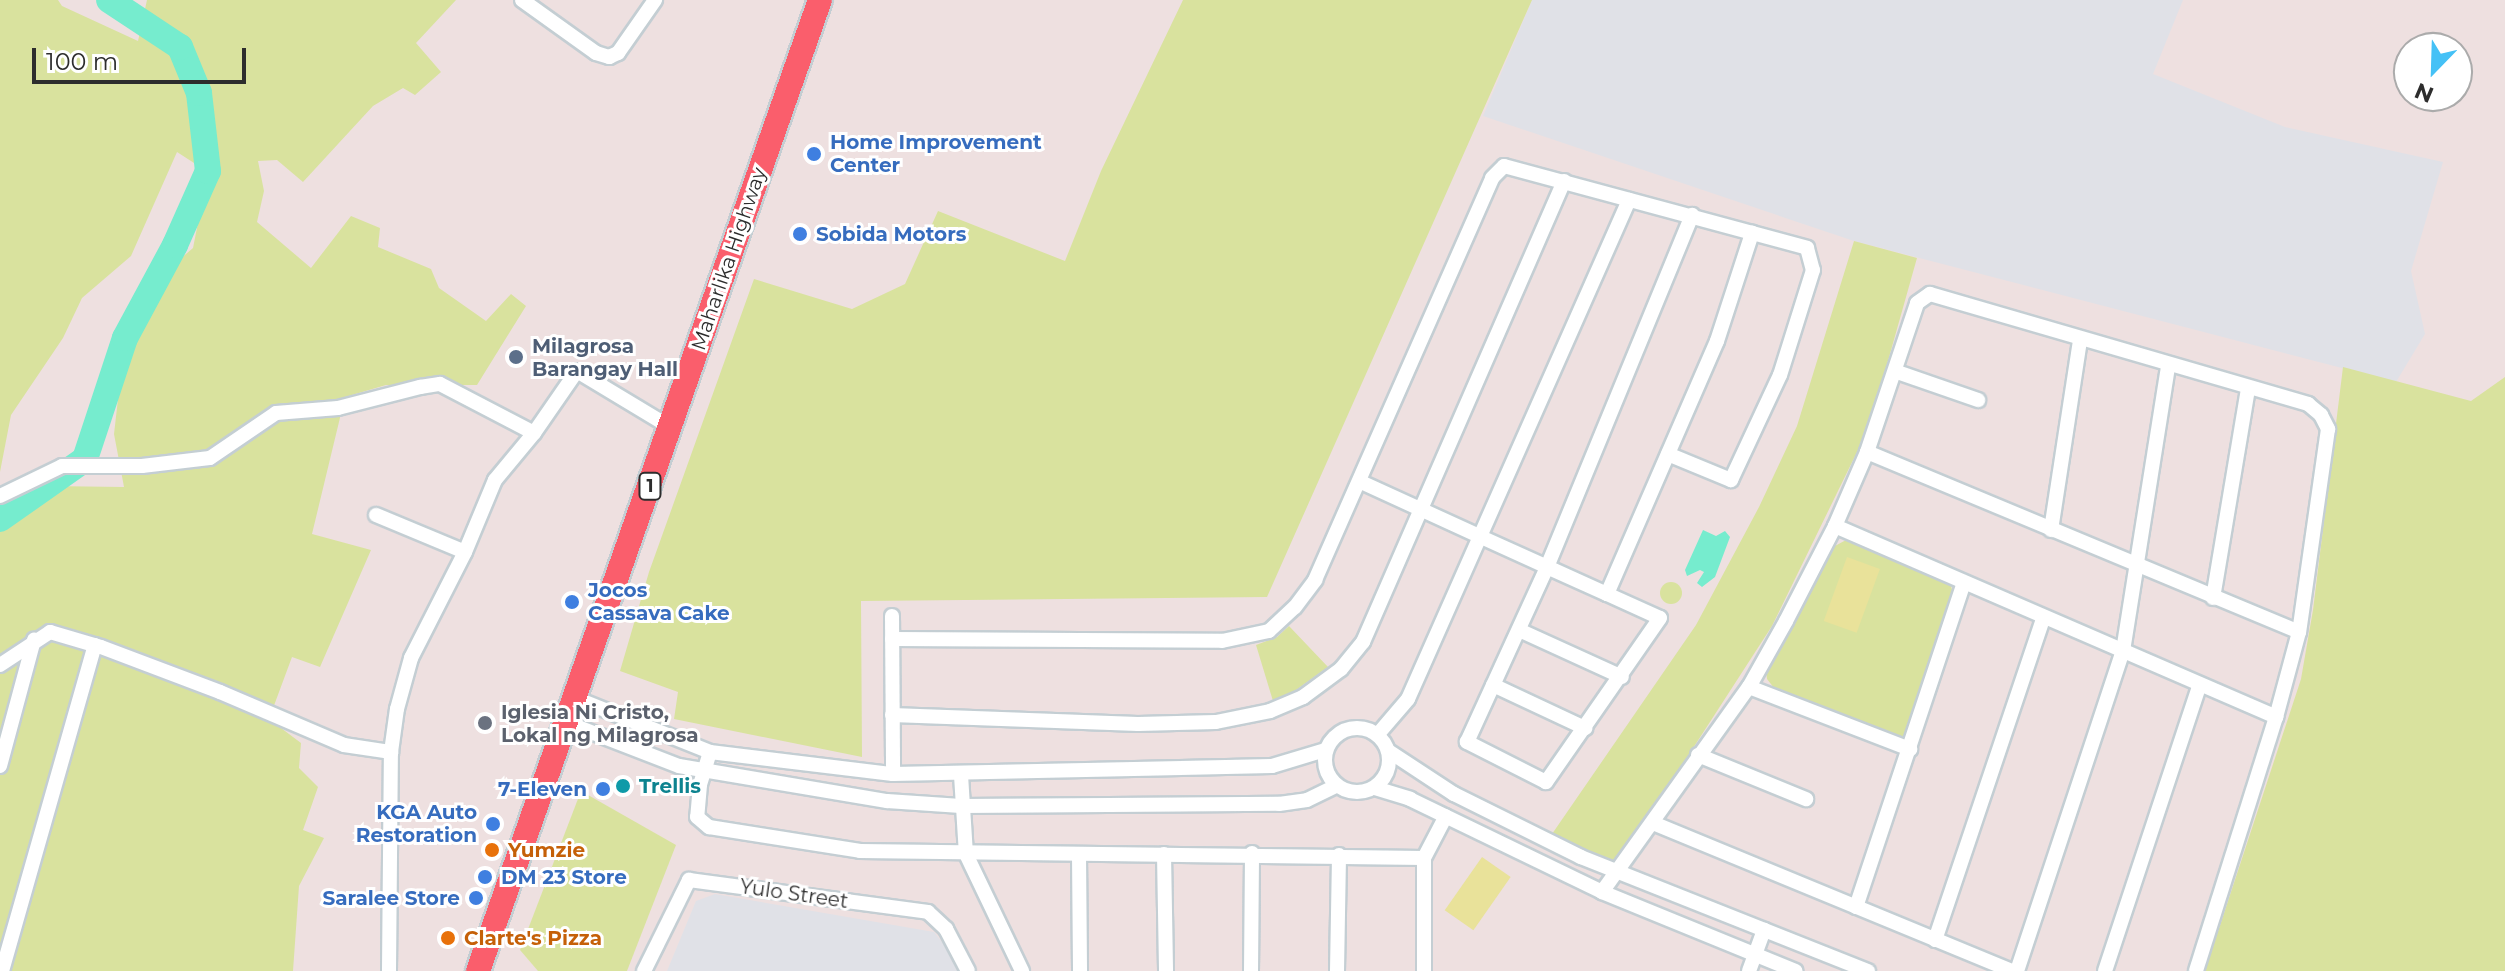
<!DOCTYPE html>
<style>
body{margin:0}
#map{position:relative;width:2505px;height:971px;overflow:hidden;background:#eee0e0;font-family:Montserrat,sans-serif}
div>[style]{position:absolute}
.industrial>*{inset:0;background:#e0e1e7}
.green>*{inset:0;background:#d9e29e}
.round{border-radius:50%}
.pitch>*{inset:0;background:#e9e29a;transform-origin:0 0}
.water>*{inset:0;background:#76ecce}
.river>*{height:26px;margin:-13px;padding:0 13px;transform-origin:13px;border-radius:13px;background:#76ecce}
.roads{filter:drop-shadow(2px 0 #c4ced3) drop-shadow(-2px 0 #c4ced3) drop-shadow(0 2px #c4ced3) drop-shadow(0 -2px #c4ced3)}
.street>*{height:14px;margin:-7px;padding:0 7px;transform-origin:7px;border-radius:7px;background:#fff}
.street>.ring{margin:-7px;padding:0;box-sizing:content-box;background:none;border:14px solid #fff;border-radius:50%}
.highway>*{height:24px;margin:-12px;padding:0 12px;transform-origin:12px;border-radius:12px;background:#fa5e6c}
.dots>*{width:22px;height:22px;translate:-50% -50%;box-sizing:border-box;border:4px solid #fff;border-radius:50%}
span{translate:-50% -50%;white-space:nowrap;text-align:center;line-height:1.15;-webkit-text-stroke:6px #fff;paint-order:stroke}
.shield-label span{padding:2px 6px;background:#fff;border:2px solid;border-radius:6px;-webkit-text-stroke-width:0}
.shield-label{font-size:18px;color:#2d2d2d;font-weight:700}
.shop-label{font-size:20px;color:#366cbe;font-weight:700}
.left{translate:0 -50%;text-align:left}
.right{translate:-100% -50%;text-align:right}
.street-label{font-size:20px;color:#2d2d2d}
.service-label{font-size:20px;color:#4e5e75;font-weight:700}
.worship-label{font-size:20px;color:#5b616d;font-weight:700}
.culture-label{font-size:20px;color:#0d838f;font-weight:700}
.food-label{font-size:20px;color:#c56008;font-weight:700}
.north{position:absolute;left:2393px;top:32px;width:80px;height:80px;box-sizing:border-box;background:#fff;border:2px solid #ababab;border-radius:50%;rotate:203deg;font-size:22px;font-weight:700;line-height:32px;text-align:center;color:#2d2d2d}
.north::after{content:'';display:block;margin:auto;width:28px;height:36px;background:#45c1f6;clip-path:polygon(50% 0,100% 100%,50% 72%,0 100%)}
.scale{position:absolute;left:32px;top:48px;width:214px;height:36px;box-sizing:border-box;border:4px solid #2d2d2d;border-top:0;padding-left:10px;font-size:24px;line-height:28px;white-space:nowrap;color:#2d2d2d;-webkit-text-stroke:6px #fff;paint-order:stroke}
</style>
<div id="map">
<div class="industrial">
<div style="clip-path:polygon(1532px 0,2183px 0,2153px 74px,2285px 127px,2443px 162px,2411px 271px,2425px 334px,2396px 382px,1854px 241px,1483px 116px)"></div>
<div style="clip-path:polygon(715px 894px,934px 932px,965px 971px,667px 971px,696px 901px)"></div>
</div>
<div class="green">
<div style="clip-path:polygon(0 0,58px 0,62px 6px,138px 41px,147px 0,456px 0,416px 43px,441px 72px,415px 95px,403px 88px,373px 106px,303px 182px,277px 160px,258px 161px,264px 191px,257px 222px,311px 268px,351px 216px,380px 228px,378px 247px,431px 269px,439px 288px,486px 321px,511px 294px,526px 306px,477px 385px,386px 385px,345px 397px,312px 534px,371px 550px,320px 667px,292px 657px,269px 719px,301px 743px,299px 768px,318px 787px,303px 830px,324px 838px,299px 886px,293px 971px,0 971px,0 492px,48px 486px,124px 487px,114px 434px,125px 338px,158px 278px,193px 248px,208px 172px,177px 152px,131px 256px,82px 298px,63px 338px,11px 415px,0 472px)"></div>
<div style="clip-path:polygon(1183px 0,1532px 0,1267px 597px,861px 601px,862px 757px,674px 719px,678px 692px,620px 671px,649px 572px,754px 279px,852px 309px,905px 284px,938px 211px,1065px 261px,1101px 171px)"></div>
<div style="clip-path:polygon(1854px 241px,1917px 258px,1886px 368px,1858px 450px,1772px 626px,1686px 759px,1610px 865px,1552px 834px,1696px 625px,1759px 507px,1797px 426px)"></div>
<div style="clip-path:polygon(2343px 367px,2471px 401px,2505px 377px,2505px 971px,2205px 971px,2301px 679px,2313px 610px)"></div>
<div style="clip-path:polygon(1846px 540px,1950px 583px,1953px 593px,1907px 736px,1901px 737px,1774px 688px,1767px 679px,1766px 671px,1835px 546px)"></div>
<div class="round" style="left:1660px;top:582px;width:22px;height:22px"></div>
<div style="clip-path:polygon(1289px 626px,1328px 667px,1296px 690px,1273px 701px,1256px 645px,1277px 637px)"></div>
<div style="clip-path:polygon(581px 791px,676px 845px,627px 971px,538px 971px,520px 950px)"></div>
</div>
<div class="pitch">
<div style="left:1847px;top:557px;width:35px;height:68px;rotate:20deg"></div>
<div style="left:1482px;top:857px;width:35px;height:65px;rotate:35deg"></div>
</div>
<div class="water">
<div style="clip-path:polygon(1703px 530px,1716px 536px,1725px 531px,1730px 537px,1715px 577px,1702px 587px,1697px 583px,1704px 572px,1700px 570px,1687px 576px,1685px 570px)"></div>
</div>
<div class="river">
<div style="left:0;top:519px;width:104px;rotate:-35.2deg"></div>
<div style="left:85px;top:459px;width:127px;rotate:-71.7deg"></div>
<div style="left:125px;top:338px;width:106px;rotate:-61.7deg"></div>
<div style="left:175px;top:245px;width:81px;rotate:-66deg"></div>
<div style="left:208px;top:171px;width:79px;rotate:-96.6deg"></div>
<div style="left:199px;top:93px;width:50px;rotate:-112.4deg"></div>
<div style="left:180px;top:47px;width:85px;rotate:-146.5deg"></div>
</div>
<div class="roads">
<div class="street">
<div style="left:522px;top:0;width:91px;rotate:35.6deg"></div>
<div style="left:596px;top:53px;width:14px;rotate:17deg"></div>
<div style="left:609px;top:57px;width:10px;rotate:-24deg"></div>
<div style="left:618px;top:53px;width:65px;rotate:-55.1deg"></div>
<div style="left:1897px;top:372px;width:86px;rotate:19.1deg"></div>
<div style="left:1867px;top:452px;width:468px;rotate:22.6deg"></div>
<div style="left:1361px;top:482px;width:132px;rotate:24.6deg"></div>
<div style="left:1481px;top:537px;width:72px;rotate:24.4deg"></div>
<div style="left:1547px;top:567px;width:66px;rotate:24.2deg"></div>
<div style="left:1607px;top:594px;width:58px;rotate:24.4deg"></div>
<div style="left:1660px;top:618px;width:200px;rotate:124.8deg"></div>
<div style="left:1546px;top:782px;width:89px;rotate:-153.1deg"></div>
<div style="left:1467px;top:742px;width:192px;rotate:-65.4deg"></div>
<div style="left:1547px;top:567px;width:381px;rotate:-67.6deg"></div>
<div style="left:0;top:496px;width:69px;rotate:-25.8deg"></div>
<div style="left:62px;top:466px;width:80px"></div>
<div style="left:142px;top:466px;width:68px;rotate:-6.7deg"></div>
<div style="left:210px;top:458px;width:80px;rotate:-34.3deg"></div>
<div style="left:276px;top:413px;width:62px;rotate:-4.6deg"></div>
<div style="left:338px;top:408px;width:85px;rotate:-14.4deg"></div>
<div style="left:420px;top:387px;width:20px;rotate:-9deg"></div>
<div style="left:440px;top:384px;width:106px;rotate:27.5deg"></div>
<div style="left:376px;top:515px;width:96px;rotate:22.6deg"></div>
<div style="left:1835px;top:526px;width:481px;rotate:23.4deg"></div>
<div style="left:2051px;top:530px;width:192px;rotate:-81.3deg"></div>
<div style="left:1607px;top:594px;width:276px;rotate:-66.5deg"></div>
<div style="left:1717px;top:341px;width:114px;rotate:-72deg"></div>
<div style="left:2213px;top:598px;width:213px;rotate:-80.5deg"></div>
<div style="left:892px;top:616px;width:158px;rotate:89.6deg"></div>
<div style="left:1519px;top:630px;width:113px;rotate:24.5deg"></div>
<div style="left:892px;top:639px;width:330px;rotate:0.3deg"></div>
<div style="left:1222px;top:641px;width:48px;rotate:-12deg"></div>
<div style="left:1269px;top:631px;width:35px;rotate:-43deg"></div>
<div style="left:1295px;top:607px;width:34px;rotate:-53deg"></div>
<div style="left:1315px;top:580px;width:439px;rotate:-66.2deg"></div>
<div style="left:1492px;top:178px;width:17px;rotate:-45deg"></div>
<div style="left:1504px;top:166px;width:314px;rotate:15.1deg"></div>
<div style="left:1807px;top:248px;width:23px;rotate:75deg"></div>
<div style="left:1813px;top:270px;width:110px;rotate:107.4deg"></div>
<div style="left:1780px;top:375px;width:116px;rotate:115deg"></div>
<div style="left:1731px;top:480px;width:68px;rotate:-157.6deg"></div>
<div style="left:0;top:665px;width:60px;rotate:-33.4deg"></div>
<div style="left:50px;top:632px;width:53px;rotate:16.4deg"></div>
<div style="left:101px;top:647px;width:127px;rotate:20.7deg"></div>
<div style="left:220px;top:692px;width:135px;rotate:23.1deg"></div>
<div style="left:344px;top:745px;width:48px;rotate:8.5deg"></div>
<div style="left:1493px;top:685px;width:102px;rotate:25.1deg"></div>
<div style="left:1749px;top:687px;width:173px;rotate:21.1deg"></div>
<div style="left:575px;top:698px;width:145px;rotate:21.8deg"></div>
<div style="left:710px;top:752px;width:184px;rotate:6.9deg"></div>
<div style="left:893px;top:774px;width:379px;rotate:-1.2deg"></div>
<div style="left:1272px;top:766px;width:55px;rotate:-16.8deg"></div>
<div style="left:892px;top:715px;width:246px;rotate:2.1deg"></div>
<div style="left:1138px;top:724px;width:78px;rotate:-1.5deg"></div>
<div style="left:1216px;top:722px;width:55px;rotate:-11.5deg"></div>
<div style="left:1270px;top:711px;width:36px;rotate:-23deg"></div>
<div style="left:1303px;top:697px;width:47px;rotate:-36.4deg"></div>
<div style="left:1341px;top:669px;width:35px;rotate:-51deg"></div>
<div style="left:1363px;top:642px;width:503px;rotate:-66.44deg"></div>
<div style="left:565px;top:722px;width:122px;rotate:21.1deg"></div>
<div style="left:679px;top:766px;width:211px;rotate:9.6deg"></div>
<div style="left:887px;top:801px;width:74px;rotate:3.9deg"></div>
<div style="left:961px;top:806px;width:318px;rotate:-0.4deg"></div>
<div style="left:1279px;top:804px;width:28px;rotate:-8deg"></div>
<div style="left:1307px;top:800px;width:32px;rotate:-26deg"></div>
<div class="ring" style="left:1325px;top:728px;width:50px;height:50px"></div>
<div style="left:1378px;top:734px;width:46px;rotate:-49.4deg"></div>
<div style="left:1408px;top:699px;width:546px;rotate:-66.11deg"></div>
<div style="left:710px;top:752px;width:34px;rotate:107deg"></div>
<div style="left:700px;top:785px;width:32px;rotate:95deg"></div>
<div style="left:697px;top:817px;width:16px;rotate:40deg"></div>
<div style="left:709px;top:827px;width:153px;rotate:9deg"></div>
<div style="left:860px;top:851px;width:564px;rotate:0.71deg"></div>
<div style="left:1390px;top:752px;width:77px;rotate:33.3deg"></div>
<div style="left:1454px;top:794px;width:142px;rotate:26.4deg"></div>
<div style="left:1581px;top:857px;width:309px;rotate:21.7deg"></div>
<div style="left:1698px;top:755px;width:117px;rotate:22.2deg"></div>
<div style="left:0;top:766px;width:131px;rotate:-74.9deg"></div>
<div style="left:961px;top:775px;width:79px;rotate:86.4deg"></div>
<div style="left:966px;top:854px;width:130px;rotate:64.4deg"></div>
<div style="left:1375px;top:788px;width:37px;rotate:17deg"></div>
<div style="left:1410px;top:799px;width:213px;rotate:25.8deg"></div>
<div style="left:1602px;top:892px;width:209px;rotate:22.2deg"></div>
<div style="left:1653px;top:823px;width:388px;rotate:22.4deg"></div>
<div style="left:1079px;top:854px;width:117px;rotate:89.5deg"></div>
<div style="left:1164px;top:854px;width:117px;rotate:89deg"></div>
<div style="left:1602px;top:892px;width:252px;rotate:-54.4deg"></div>
<div style="left:1749px;top:687px;width:76px;rotate:-60.7deg"></div>
<div style="left:1786px;top:621px;width:107px;rotate:-62.7deg"></div>
<div style="left:1835px;top:526px;width:81px;rotate:-66.6deg"></div>
<div style="left:1867px;top:452px;width:157px;rotate:-71.4deg"></div>
<div style="left:1917px;top:303px;width:16px;rotate:-35deg"></div>
<div style="left:1930px;top:294px;width:394px;rotate:16.2deg"></div>
<div style="left:2308px;top:404px;width:17px;rotate:40deg"></div>
<div style="left:2321px;top:415px;width:16px;rotate:63deg"></div>
<div style="left:2328px;top:429px;width:205px;rotate:98.1deg"></div>
<div style="left:2299px;top:632px;width:88px;rotate:105.1deg"></div>
<div style="left:2276px;top:717px;width:266px;rotate:107.5deg"></div>
<div style="left:1856px;top:907px;width:342px;rotate:-71.6deg"></div>
<div style="left:1935px;top:940px;width:341px;rotate:-71.4deg"></div>
<div style="left:2px;top:971px;width:339px;rotate:-74.1deg"></div>
<div style="left:389px;top:971px;width:219px;rotate:-89.5deg"></div>
<div style="left:391px;top:752px;width:43px;rotate:-82.1deg"></div>
<div style="left:397px;top:709px;width:53px;rotate:-74.6deg"></div>
<div style="left:411px;top:658px;width:119px;rotate:-63deg"></div>
<div style="left:465px;top:552px;width:78px;rotate:-67.4deg"></div>
<div style="left:495px;top:480px;width:61px;rotate:-50.3deg"></div>
<div style="left:534px;top:433px;width:75px;rotate:-55.3deg"></div>
<div style="left:577px;top:371px;width:109px;rotate:31.1deg"></div>
<div style="left:644px;top:971px;width:102px;rotate:-63.7deg"></div>
<div style="left:689px;top:880px;width:241px;rotate:7.6deg"></div>
<div style="left:928px;top:912px;width:25px;rotate:43deg"></div>
<div style="left:946px;top:929px;width:47px;rotate:62.4deg"></div>
<div style="left:1251px;top:971px;width:118px;rotate:-89.5deg"></div>
<div style="left:1337px;top:971px;width:116px;rotate:-89deg"></div>
<div style="left:1424px;top:971px;width:113px;rotate:-90deg"></div>
<div style="left:1424px;top:858px;width:47px;rotate:-62.4deg"></div>
<div style="left:1749px;top:971px;width:44px;rotate:-69.9deg"></div>
<div style="left:2017px;top:971px;width:337px;rotate:-71.7deg"></div>
<div style="left:2123px;top:651px;width:289px;rotate:-81deg"></div>
<div style="left:2105px;top:971px;width:302px;rotate:-71.7deg"></div>
</div>
<div class="highway">
<div style="left:478px;top:971px;width:1029px;rotate:-70.6deg"></div>
</div>
</div>
<div class="dots">
<div style="left:814px;top:154px;background:#3f7fe0"></div>
<div style="left:800px;top:234px;background:#3f7fe0"></div>
<div style="left:516px;top:357px;background:#5c6f8a"></div>
<div style="left:572px;top:602px;background:#3f7fe0"></div>
<div style="left:485px;top:723px;background:#6b7280"></div>
<div style="left:623px;top:786px;background:#0f9aa8"></div>
<div style="left:603px;top:789px;background:#3f7fe0"></div>
<div style="left:493px;top:824px;background:#3f7fe0"></div>
<div style="left:492px;top:850px;background:#e8710a"></div>
<div style="left:485px;top:877px;background:#3f7fe0"></div>
<div style="left:476px;top:898px;background:#3f7fe0"></div>
<div style="left:448px;top:938px;background:#e8710a"></div>
</div>
<div class="shield-label">
<span style="left:650px;top:486px">1</span>
</div>
<div class="shop-label">
<span class="left" style="left:830px;top:154px">Home Improvement<br>Center</span>
<span class="left" style="left:816px;top:234px">Sobida Motors</span>
<span class="left" style="left:588px;top:602px">Jocos<br>Cassava Cake</span>
<span class="right" style="left:587px;top:789px">7-Eleven</span>
<span class="right" style="left:477px;top:824px">KGA Auto<br>Restoration</span>
<span class="left" style="left:501px;top:877px">DM 23 Store</span>
<span class="right" style="left:460px;top:898px">Saralee Store</span>
</div>
<div class="street-label">
<span style="left:729px;top:259px;rotate:-71deg">Maharlika Highway</span>
<span style="left:794px;top:894px;rotate:8deg">Yulo Street</span>
</div>
<div class="service-label">
<span class="left" style="left:532px;top:358px">Milagrosa<br>Barangay Hall</span>
</div>
<div class="worship-label">
<span class="left" style="left:501px;top:724px">Iglesia Ni Cristo,<br>Lokal ng Milagrosa</span>
</div>
<div class="culture-label">
<span class="left" style="left:639px;top:786px">Trellis</span>
</div>
<div class="food-label">
<span class="left" style="left:508px;top:850px">Yumzie</span>
<span class="left" style="left:464px;top:938px">Clarte's Pizza</span>
</div>
<div class="north">N</div>
<div class="scale">100 m</div>
</div>
